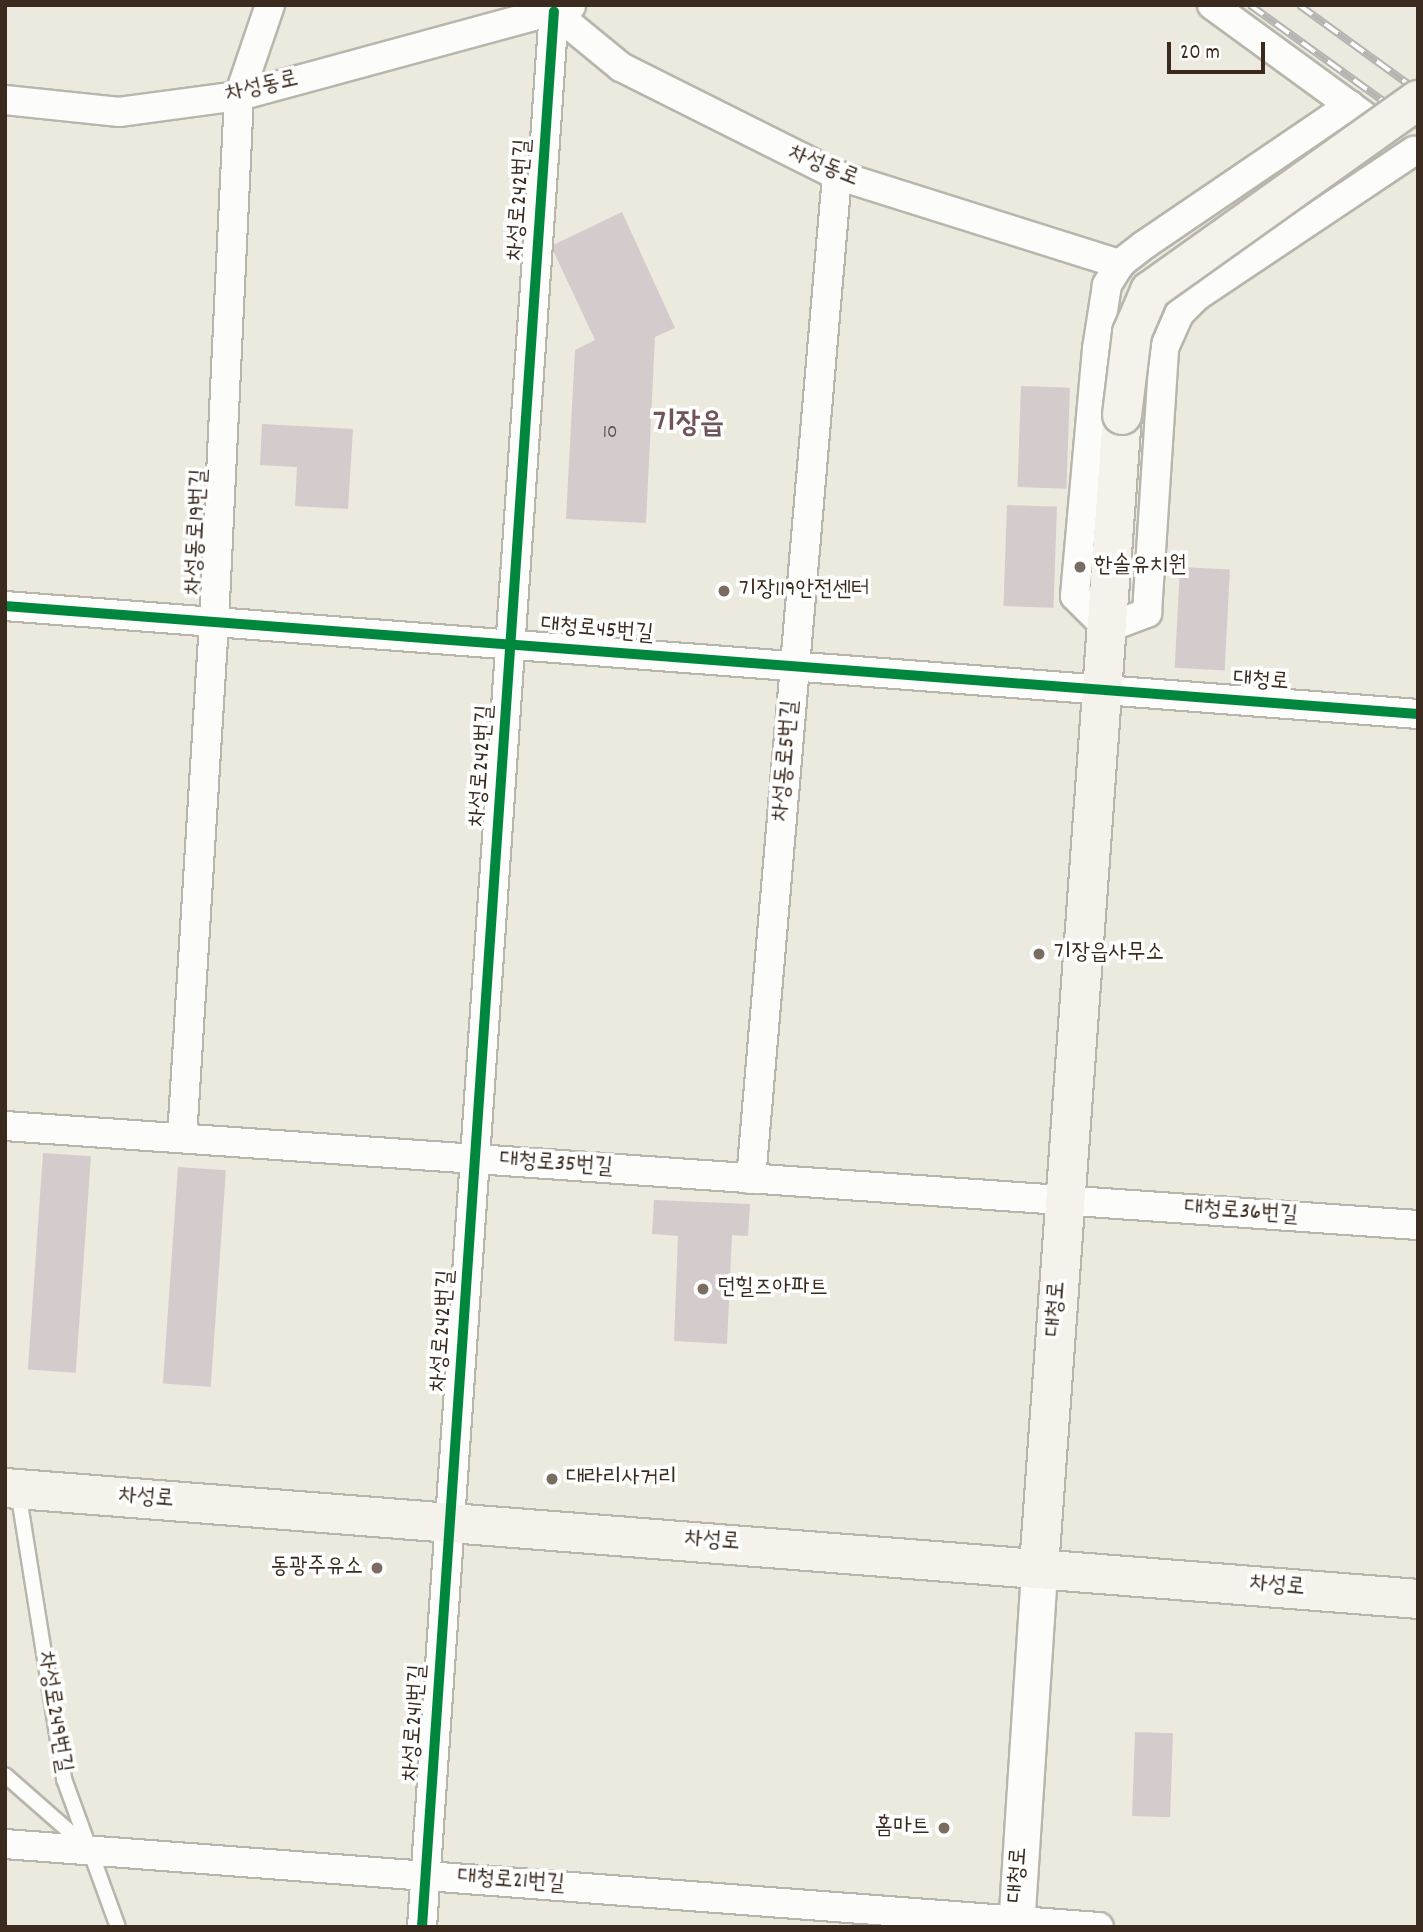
<!DOCTYPE html>
<meta charset="utf-8">
<style>
body{margin:0}
#map{position:relative;width:1423px;height:1932px;overflow:hidden;background:#eceade;font-family:Dekko,"Poor Story",sans-serif}
div>[style]{position:absolute}
.building>*{inset:0;background:#d4cbcc;transform-origin:0 0}
.roads{filter:drop-shadow(2px 0 #b8b5ac) drop-shadow(-2px 0 #b8b5ac) drop-shadow(0 2px #b8b5ac) drop-shadow(0 -2px #b8b5ac)}
.service>*{height:14px;margin:-7px;padding:0 7px;transform-origin:7px;border-radius:7px;background:#fcfcfa}
.minor>*{height:28px;margin:-14px;padding:0 14px;transform-origin:14px;border-radius:14px;background:#fcfcfa}
.tertiary>*{height:35px;margin:-17.5px;padding:0 17.5px;transform-origin:17.5px;border-radius:17.5px;background:#fcfcfa}
.secondary>*{height:38px;margin:-19px;padding:0 19px;transform-origin:19px;border-radius:19px;background:#f5f2ec}
.rail>*{height:8px;margin-top:-4px;transform-origin:0;background:repeating-linear-gradient(90deg,#fff 0 16px,#b6b4b1 0 32px);box-sizing:border-box;border-block:2px solid #b6b4b1}
.bridges{filter:drop-shadow(2px 0 #b8b5ac) drop-shadow(-2px 0 #b8b5ac) drop-shadow(0 2px #b8b5ac) drop-shadow(0 -2px #b8b5ac)}
.secondary-bridge>*{height:38px;margin:-19px;padding:0 19px;transform-origin:19px;border-radius:19px;background:#f5f2ec}
.cycleway>*{height:10px;margin:-5px;padding:0 5px;transform-origin:5px;border-radius:5px;background:#00873e}
.dots>*{width:19px;height:19px;translate:-50% -50%;box-sizing:border-box;border:4px solid #fff;border-radius:50%}
span{translate:-50% -50%;white-space:nowrap;text-align:center;line-height:1.15;-webkit-text-stroke:7px #fff;paint-order:stroke}
.number-label{font-size:19px;color:#61524a}
.number-label span{-webkit-text-stroke-width:0}
.street-label{font-size:23px;color:#3b2a1e}
.poi-label{font-size:23px;color:#3b2a1e}
.left{translate:0 -50%;text-align:left}
.right{translate:-100% -50%;text-align:right}
.district-label{font-size:30px;color:#705458;font-weight:700}
.frame{position:absolute;inset:0;border:7px solid #3b2a1e;pointer-events:none}
.scale{position:absolute;left:1167px;top:42px;width:98px;height:32px;box-sizing:border-box;border:4px solid #3b2a1e;border-top:0;padding-left:9px;font-size:21px;line-height:24px;white-space:nowrap;color:#3b2a1e;-webkit-text-stroke:5px #fff;paint-order:stroke}
</style>
<div id="map">
<div class="building">
<div style="clip-path:polygon(622px 212px,675px 328px,655px 337px,646px 523px,566px 519px,575px 350px,595px 340px,551px 246px)"></div>
<div style="left:1021px;top:386px;width:49px;height:101px;rotate:2deg"></div>
<div style="clip-path:polygon(262px 424px,353px 429px,348px 509px,295px 506px,297px 467px,260px 465px)"></div>
<div style="left:1007px;top:505px;width:50px;height:101px;rotate:2deg"></div>
<div style="left:1180px;top:567px;width:50px;height:101px;rotate:3deg"></div>
<div style="left:43px;top:1153px;width:48px;height:217px;rotate:4deg"></div>
<div style="left:178px;top:1167px;width:48px;height:217px;rotate:4deg"></div>
<div style="clip-path:polygon(654px 1200px,750px 1204px,748px 1236px,732px 1235px,727px 1344px,674px 1341px,678px 1236px,652px 1234px)"></div>
<div style="left:1135px;top:1732px;width:38px;height:84px;rotate:2deg"></div>
</div>
<div class="roads">
<div class="service">
<div style="left:18px;top:1491px;width:292px;rotate:80.9deg"></div>
<div style="left:64px;top:1779px;width:158px;rotate:70deg"></div>
<div style="left:5px;top:1775px;width:111px;rotate:41.3deg"></div>
</div>
<div class="minor">
<div style="left:1212px;top:5px;width:188px;rotate:36.1deg"></div>
<div style="left:554px;top:12px;width:87px;rotate:39.4deg"></div>
<div style="left:621px;top:67px;width:241px;rotate:26.6deg"></div>
<div style="left:837px;top:175px;width:297px;rotate:17.5deg"></div>
<div style="left:5px;top:100px;width:115px;rotate:6deg"></div>
<div style="left:119px;top:112px;width:121px;rotate:-7.6deg"></div>
<div style="left:239px;top:96px;width:344px;rotate:-15.2deg"></div>
<div style="left:1350px;top:105px;width:249px;rotate:145.8deg"></div>
<div style="left:1144px;top:245px;width:31px;rotate:142deg"></div>
<div style="left:1120px;top:264px;width:25px;rotate:122deg"></div>
<div style="left:1107px;top:285px;width:65px;rotate:98.9deg"></div>
<div style="left:1097px;top:349px;width:248px;rotate:95.1deg"></div>
<div style="left:1075px;top:596px;width:45px;rotate:45deg"></div>
<div style="left:1107px;top:628px;width:43px;rotate:-20.6deg"></div>
<div style="left:1147px;top:613px;width:266px;rotate:-86.3deg"></div>
<div style="left:1164px;top:348px;width:37px;rotate:-66deg"></div>
<div style="left:1179px;top:314px;width:25px;rotate:-45deg"></div>
<div style="left:1197px;top:296px;width:261px;rotate:-33.8deg"></div>
<div style="left:5px;top:606px;width:1417px;rotate:4.37deg"></div>
<div style="left:5px;top:1126px;width:1416px;rotate:4.01deg"></div>
<div style="left:182px;top:1138px;width:517px;rotate:-86.45deg"></div>
<div style="left:214px;top:622px;width:527px;rotate:-87.28deg"></div>
<div style="left:239px;top:96px;width:96px;rotate:-71.2deg"></div>
<div style="left:751px;top:1179px;width:1008px;rotate:-85.1deg"></div>
<div style="left:5px;top:1844px;width:1097px;rotate:4.34deg"></div>
<div style="left:422px;top:1927px;width:1920px;rotate:-86.06deg"></div>
</div>
<div class="tertiary">
<div style="left:1016px;top:1927px;width:361px;rotate:-86.3deg"></div>
</div>
<div class="secondary">
<div style="left:5px;top:1488px;width:1417px;rotate:4.49deg"></div>
<div style="left:1039px;top:1567px;width:1155px;rotate:-85.88deg"></div>
</div>
</div>
<div class="rail">
<div style="left:1250px;top:5px;width:207px;rotate:35.8deg"></div>
<div style="left:1299px;top:5px;width:147px;rotate:35.9deg"></div>
</div>
<div class="bridges">
<div class="secondary-bridge">
<div style="left:1122px;top:415px;width:83px;rotate:-83deg"></div>
<div style="left:1132px;top:333px;width:46px;rotate:-66.8deg"></div>
<div style="left:1150px;top:291px;width:329px;rotate:-35.5deg"></div>
</div>
</div>
<div class="cycleway">
<div style="left:5px;top:606px;width:1417px;rotate:4.37deg"></div>
<div style="left:422px;top:1927px;width:1920px;rotate:-86.06deg"></div>
</div>
<div class="dots">
<div style="left:1080px;top:567px;background:#796d61"></div>
<div style="left:724px;top:591px;background:#796d61"></div>
<div style="left:1039px;top:954px;background:#796d61"></div>
<div style="left:703px;top:1289px;background:#796d61"></div>
<div style="left:552px;top:1479px;background:#796d61"></div>
<div style="left:377px;top:1568px;background:#796d61"></div>
<div style="left:944px;top:1828px;background:#796d61"></div>
</div>
<div class="number-label">
<span style="left:610px;top:434px">10</span>
</div>
<div class="street-label">
<span style="left:262px;top:88px;rotate:-13deg">차성동로</span>
<span style="left:823px;top:167px;rotate:22deg">차성동로</span>
<span style="left:521px;top:200px;rotate:-86deg">차성로242번길</span>
<span style="left:198px;top:532px;rotate:-87deg">차성동로19번길</span>
<span style="left:597px;top:631px;rotate:5deg">대청로45번길</span>
<span style="left:1261px;top:682px;rotate:4deg">대청로</span>
<span style="left:787px;top:761px;rotate:-85deg">차성동로5번길</span>
<span style="left:483px;top:766px;rotate:-86deg">차성로242번길</span>
<span style="left:556px;top:1165px;rotate:4deg">대청로35번길</span>
<span style="left:1241px;top:1213px;rotate:4deg">대청로36번길</span>
<span style="left:1057px;top:1309px;rotate:-86deg">대청로</span>
<span style="left:444px;top:1331px;rotate:-86deg">차성로242번길</span>
<span style="left:146px;top:1499px;rotate:4deg">차성로</span>
<span style="left:712px;top:1542px;rotate:4deg">차성로</span>
<span style="left:1277px;top:1587px;rotate:5deg">차성로</span>
<span style="left:53px;top:1712px;rotate:81deg">차성로249번길</span>
<span style="left:416px;top:1723px;rotate:-86deg">차성로241번길</span>
<span style="left:1019px;top:1875px;rotate:-86deg">대청로</span>
<span style="left:511px;top:1882px;rotate:4deg">대청로21번길</span>
</div>
<div class="poi-label">
<span class="left" style="left:1094px;top:567px">한솔유치원</span>
<span class="left" style="left:738px;top:591px">기장119안전센터</span>
<span class="left" style="left:1053px;top:954px">기장읍사무소</span>
<span class="left" style="left:717px;top:1289px">던힐즈아파트</span>
<span class="left" style="left:566px;top:1479px">대라리사거리</span>
<span class="right" style="left:363px;top:1568px">동광주유소</span>
<span class="right" style="left:930px;top:1828px">홈마트</span>
</div>
<div class="district-label">
<span style="left:688px;top:426px">기장읍</span>
</div>
<div class="frame"></div>
<div class="scale">20 m</div>
</div>
